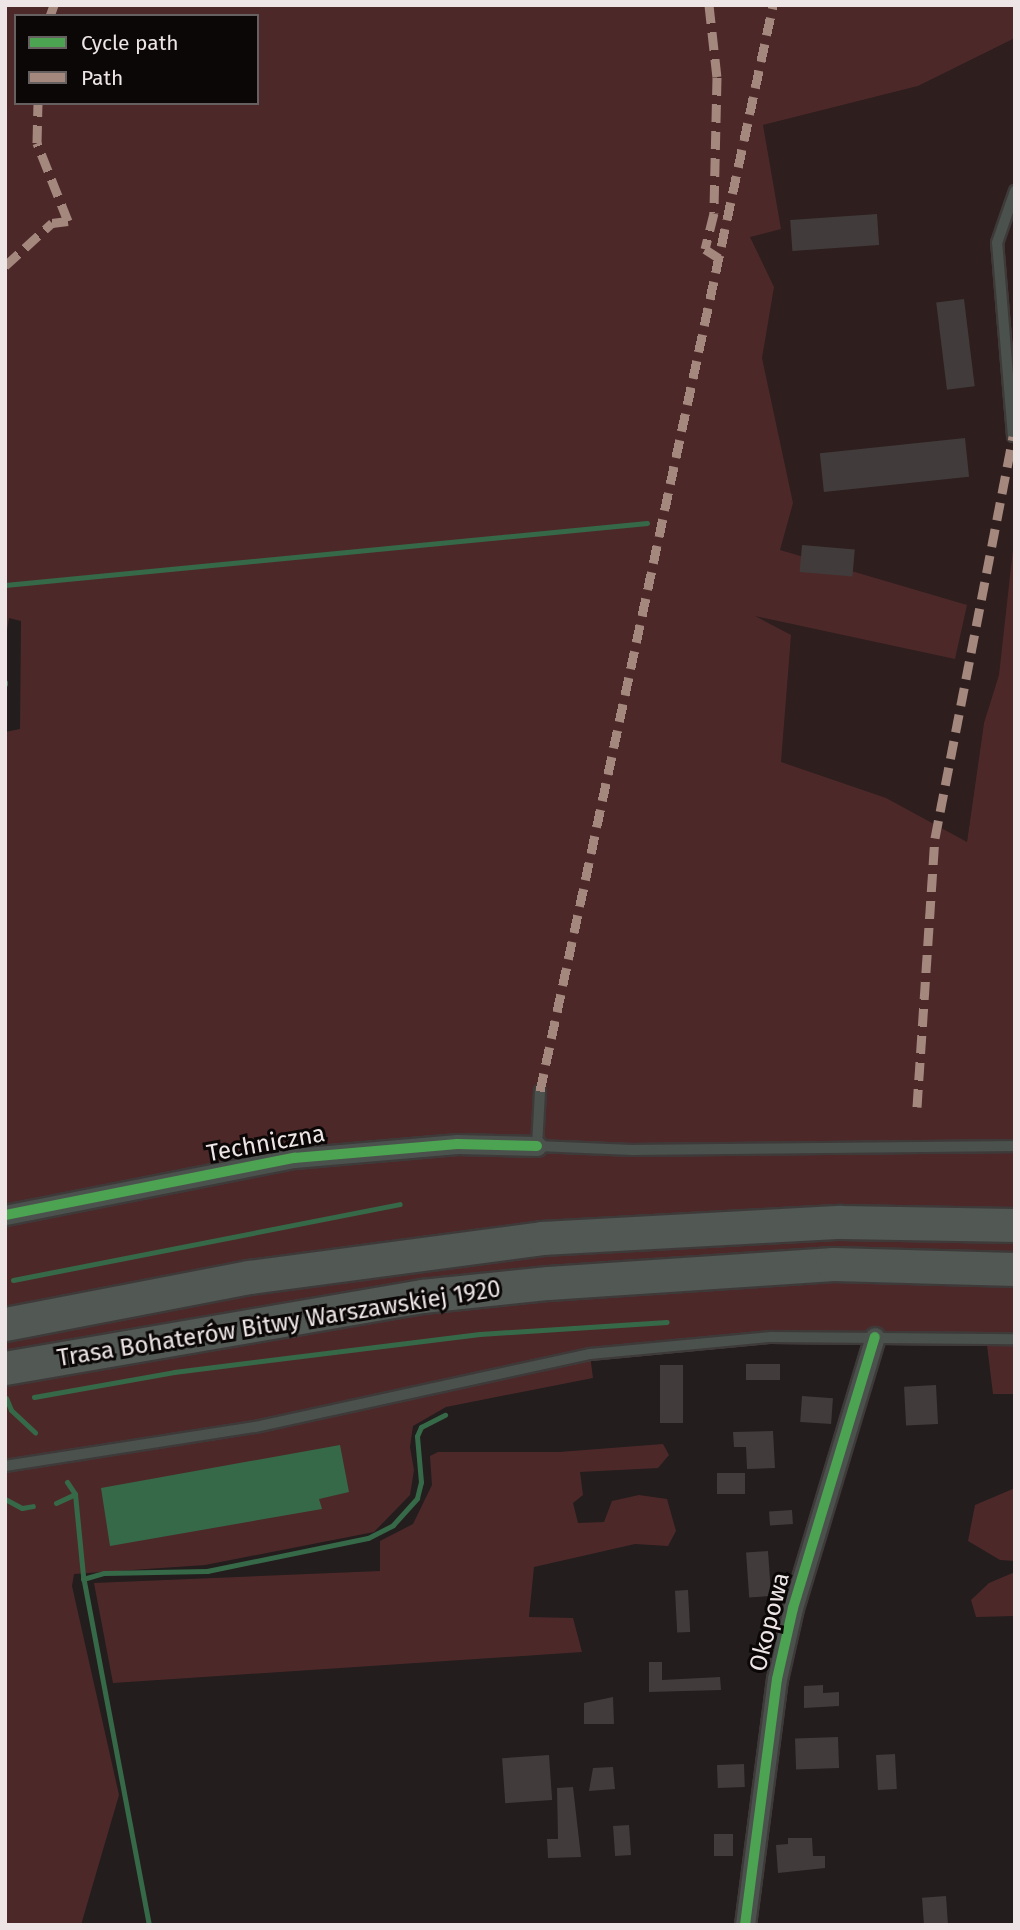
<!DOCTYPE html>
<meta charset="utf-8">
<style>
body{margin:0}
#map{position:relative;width:1020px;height:1930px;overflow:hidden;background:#231d1d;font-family:"Fira Sans",sans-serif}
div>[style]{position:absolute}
.built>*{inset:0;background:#2e1e1e}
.green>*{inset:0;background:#4d2829}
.water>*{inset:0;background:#366948}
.stream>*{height:5px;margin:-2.5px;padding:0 2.5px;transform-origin:2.5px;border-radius:2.5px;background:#366948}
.building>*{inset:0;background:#413b3b;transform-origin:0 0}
.roads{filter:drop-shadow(2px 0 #3f3a3a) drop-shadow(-2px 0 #3f3a3a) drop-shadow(0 2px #3f3a3a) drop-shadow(0 -2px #3f3a3a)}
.lane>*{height:10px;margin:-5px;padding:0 5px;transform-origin:5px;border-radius:5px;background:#4b524d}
.street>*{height:19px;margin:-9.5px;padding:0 9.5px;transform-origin:9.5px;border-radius:9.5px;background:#4b524d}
.highway>*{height:33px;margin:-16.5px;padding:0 16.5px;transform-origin:16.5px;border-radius:16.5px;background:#525853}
.quiet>*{height:9px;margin-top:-4.5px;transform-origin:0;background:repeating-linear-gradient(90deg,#a5887d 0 18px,transparent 0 27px)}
.cycleway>*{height:10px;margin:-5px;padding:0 5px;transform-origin:5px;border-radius:5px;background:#4ca352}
span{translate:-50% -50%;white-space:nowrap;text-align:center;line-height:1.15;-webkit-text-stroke:6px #0b0707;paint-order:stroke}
.street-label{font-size:24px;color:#eee6e6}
.frame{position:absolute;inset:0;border:7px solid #eee6e6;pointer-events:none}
.legend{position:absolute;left:14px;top:14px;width:245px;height:91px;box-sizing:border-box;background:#0b0707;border:2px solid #666060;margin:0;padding:9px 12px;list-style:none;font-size:21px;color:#eee6e6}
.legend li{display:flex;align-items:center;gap:14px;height:35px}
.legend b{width:35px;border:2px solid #666060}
</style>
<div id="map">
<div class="built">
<div style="clip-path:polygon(1015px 38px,1015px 725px,984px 723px,967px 842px,612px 810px,763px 125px,918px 86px)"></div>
</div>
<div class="green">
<div style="clip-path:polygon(evenodd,5px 5px,1015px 5px,1015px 38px,918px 86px,763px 125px,781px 229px,750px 237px,774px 287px,762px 358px,793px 503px,780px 550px,967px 605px,955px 659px,755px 616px,791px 635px,781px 762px,886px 798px,967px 842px,984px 723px,999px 675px,1015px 531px,1015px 1394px,993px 1394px,986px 1337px,771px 1337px,590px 1355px,593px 1378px,446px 1407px,413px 1426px,410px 1447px,414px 1470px,410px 1495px,374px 1532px,205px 1565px,74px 1574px,72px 1586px,119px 1795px,81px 1925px,5px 1925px,5px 732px,20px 729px,21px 621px,9px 618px,5px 643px,5px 5px,16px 16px,257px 16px,257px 103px,16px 103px,16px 16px)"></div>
<div style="clip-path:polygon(663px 1444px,669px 1455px,658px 1468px,580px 1472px,583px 1495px,573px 1503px,578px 1523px,604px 1522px,612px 1501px,639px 1495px,667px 1499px,676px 1531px,668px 1546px,635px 1544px,534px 1567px,529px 1617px,573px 1618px,582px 1652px,113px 1683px,94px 1583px,380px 1571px,380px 1541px,413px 1524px,432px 1485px,430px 1456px,438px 1452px,559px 1452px)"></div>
<div style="clip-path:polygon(1015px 1488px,1015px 1561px,1000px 1560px,968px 1541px,975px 1505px)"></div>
<div style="clip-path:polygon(1015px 1572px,1015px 1616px,976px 1617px,971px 1600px,989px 1583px)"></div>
</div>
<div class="water">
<div style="clip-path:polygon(340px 1445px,349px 1492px,319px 1499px,322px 1509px,110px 1546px,101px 1488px)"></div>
</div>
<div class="stream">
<div style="left:5px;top:585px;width:645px;rotate:-5.52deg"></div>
<div style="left:5px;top:682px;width:2px;rotate:90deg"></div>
<div style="left:13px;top:1280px;width:394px;rotate:-11.1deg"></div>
<div style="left:34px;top:1397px;width:142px;rotate:-10.1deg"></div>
<div style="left:174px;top:1372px;width:308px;rotate:-7.1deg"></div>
<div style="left:480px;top:1334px;width:187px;rotate:-3.7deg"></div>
<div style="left:6px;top:1398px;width:13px;rotate:67deg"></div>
<div style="left:11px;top:1410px;width:33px;rotate:43deg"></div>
<div style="left:67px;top:1482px;width:14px;rotate:56deg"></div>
<div style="left:75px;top:1494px;width:82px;rotate:84.4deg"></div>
<div style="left:83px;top:1576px;width:355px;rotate:79.3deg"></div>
<div style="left:5px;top:1499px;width:19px;rotate:28deg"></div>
<div style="left:22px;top:1508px;width:11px;rotate:-10deg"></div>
<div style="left:56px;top:1503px;width:21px;rotate:-25deg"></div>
<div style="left:83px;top:1579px;width:22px;rotate:-16deg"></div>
<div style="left:104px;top:1573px;width:103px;rotate:-1.1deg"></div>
<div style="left:207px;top:1571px;width:164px;rotate:-11.6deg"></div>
<div style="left:368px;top:1538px;width:28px;rotate:-27deg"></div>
<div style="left:393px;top:1525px;width:36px;rotate:-48deg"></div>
<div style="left:417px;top:1498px;width:16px;rotate:-76deg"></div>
<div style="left:421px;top:1482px;width:46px;rotate:-95deg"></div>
<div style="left:417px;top:1436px;width:10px;rotate:-66deg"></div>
<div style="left:421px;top:1427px;width:27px;rotate:-27deg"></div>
</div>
<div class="building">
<div style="left:877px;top:214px;width:31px;height:87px;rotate:86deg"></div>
<div style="left:964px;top:299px;width:88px;height:28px;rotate:83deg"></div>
<div style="left:965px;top:438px;width:39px;height:146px;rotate:84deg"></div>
<div style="left:802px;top:545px;width:53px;height:27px;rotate:5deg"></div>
<div style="left:780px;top:1364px;width:16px;height:34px;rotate:90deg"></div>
<div style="left:683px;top:1365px;width:58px;height:23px;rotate:90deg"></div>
<div style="left:936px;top:1385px;width:39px;height:32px;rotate:87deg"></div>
<div style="left:802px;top:1396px;width:31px;height:26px;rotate:4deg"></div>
<div style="clip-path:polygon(773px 1431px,775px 1468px,747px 1469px,746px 1447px,734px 1447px,733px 1432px)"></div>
<div style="left:717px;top:1473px;width:28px;height:21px"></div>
<div style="left:792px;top:1510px;width:14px;height:23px;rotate:86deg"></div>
<div style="left:768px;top:1551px;width:45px;height:22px;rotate:86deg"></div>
<div style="left:688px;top:1590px;width:42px;height:13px;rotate:87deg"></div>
<div style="clip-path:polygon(649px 1662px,662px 1662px,662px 1680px,720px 1677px,721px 1690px,649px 1692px)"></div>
<div style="clip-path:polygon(823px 1685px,823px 1693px,839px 1692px,839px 1706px,804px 1708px,804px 1686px)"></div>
<div style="clip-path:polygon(613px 1697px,614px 1724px,584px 1724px,584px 1703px)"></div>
<div style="left:838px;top:1737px;width:31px;height:43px;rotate:88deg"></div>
<div style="left:895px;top:1754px;width:35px;height:19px;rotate:87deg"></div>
<div style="left:549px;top:1755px;width:45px;height:47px;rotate:86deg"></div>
<div style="left:744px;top:1764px;width:23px;height:27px;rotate:88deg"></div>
<div style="clip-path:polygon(613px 1767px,615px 1789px,589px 1791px,593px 1768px)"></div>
<div style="clip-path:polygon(573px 1787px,581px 1857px,548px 1858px,547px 1839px,558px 1839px,557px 1788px)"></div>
<div style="left:629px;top:1825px;width:30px;height:16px;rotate:86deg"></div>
<div style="left:714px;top:1834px;width:19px;height:22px"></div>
<div style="clip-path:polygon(788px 1838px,812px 1838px,813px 1856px,825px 1856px,825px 1868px,778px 1873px,776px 1845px,788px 1844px)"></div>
<div style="left:946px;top:1896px;width:29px;height:24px;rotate:86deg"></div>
</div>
<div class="roads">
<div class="lane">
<div style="left:1013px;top:436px;width:194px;rotate:-94.7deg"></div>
<div style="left:997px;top:243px;width:55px;rotate:-70.9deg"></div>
<div style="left:540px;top:1091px;width:55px;rotate:93.1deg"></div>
<div style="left:537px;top:1146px;width:96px;rotate:2.4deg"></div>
<div style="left:633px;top:1150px;width:382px;rotate:-0.6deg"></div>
<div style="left:5px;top:1466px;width:253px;rotate:-8.9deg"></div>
<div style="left:255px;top:1427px;width:343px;rotate:-12.3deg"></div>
<div style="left:590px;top:1354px;width:182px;rotate:-5.4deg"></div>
<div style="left:771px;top:1337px;width:244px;rotate:0.5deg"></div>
</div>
<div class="street">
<div style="left:5px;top:1215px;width:295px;rotate:-11.2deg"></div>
<div style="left:294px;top:1158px;width:164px;rotate:-4.9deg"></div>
<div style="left:457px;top:1144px;width:80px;rotate:1.4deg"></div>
<div style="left:745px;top:1925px;width:248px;rotate:-82.6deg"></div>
<div style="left:777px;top:1679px;width:73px;rotate:-77.3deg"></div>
<div style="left:793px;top:1608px;width:283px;rotate:-73.2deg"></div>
</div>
<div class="highway">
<div style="left:5px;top:1324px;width:249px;rotate:-10.9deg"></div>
<div style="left:250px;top:1277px;width:295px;rotate:-7.6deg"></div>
<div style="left:542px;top:1238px;width:299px;rotate:-3.1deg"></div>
<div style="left:841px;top:1222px;width:174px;rotate:1deg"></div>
<div style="left:5px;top:1368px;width:423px;rotate:-9.8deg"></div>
<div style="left:422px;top:1296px;width:127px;rotate:-5.9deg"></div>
<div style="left:548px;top:1283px;width:286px;rotate:-3.8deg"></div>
<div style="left:833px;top:1264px;width:182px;rotate:1.6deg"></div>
</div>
</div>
<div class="quiet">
<div style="left:709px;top:5px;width:72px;rotate:83.7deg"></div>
<div style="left:717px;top:77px;width:136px;rotate:91.3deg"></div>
<div style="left:714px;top:213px;width:37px;rotate:104deg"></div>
<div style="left:705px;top:249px;width:17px;rotate:33deg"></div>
<div style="left:50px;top:16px;width:12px;rotate:-70deg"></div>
<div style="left:5px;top:266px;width:64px;rotate:-42.5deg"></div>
<div style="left:52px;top:223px;width:16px;rotate:-7deg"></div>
<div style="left:68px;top:221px;width:84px;rotate:-111.7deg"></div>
<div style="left:37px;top:143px;width:40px;rotate:-88.6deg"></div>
<div style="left:540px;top:1091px;width:1111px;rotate:-77.89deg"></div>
<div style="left:917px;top:1107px;width:270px;rotate:-86.2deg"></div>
<div style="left:935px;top:838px;width:409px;rotate:-79deg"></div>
</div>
<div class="cycleway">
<div style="left:5px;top:1215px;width:295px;rotate:-11.2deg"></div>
<div style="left:294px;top:1158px;width:164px;rotate:-4.9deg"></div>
<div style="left:457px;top:1144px;width:80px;rotate:1.4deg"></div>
<div style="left:745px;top:1925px;width:248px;rotate:-82.6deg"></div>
<div style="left:777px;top:1679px;width:73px;rotate:-77.3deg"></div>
<div style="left:793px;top:1608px;width:283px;rotate:-73.2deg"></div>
</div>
<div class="street-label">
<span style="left:266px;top:1144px;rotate:-10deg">Techniczna</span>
<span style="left:279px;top:1324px;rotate:-9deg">Trasa Bohaterów Bitwy Warszawskiej 1920</span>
<span style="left:770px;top:1622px;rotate:-76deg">Okopowa</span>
</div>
<div class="frame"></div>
<ul class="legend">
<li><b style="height:9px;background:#4ca352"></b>Cycle path</li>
<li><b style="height:9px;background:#a5887d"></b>Path</li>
</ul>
</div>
